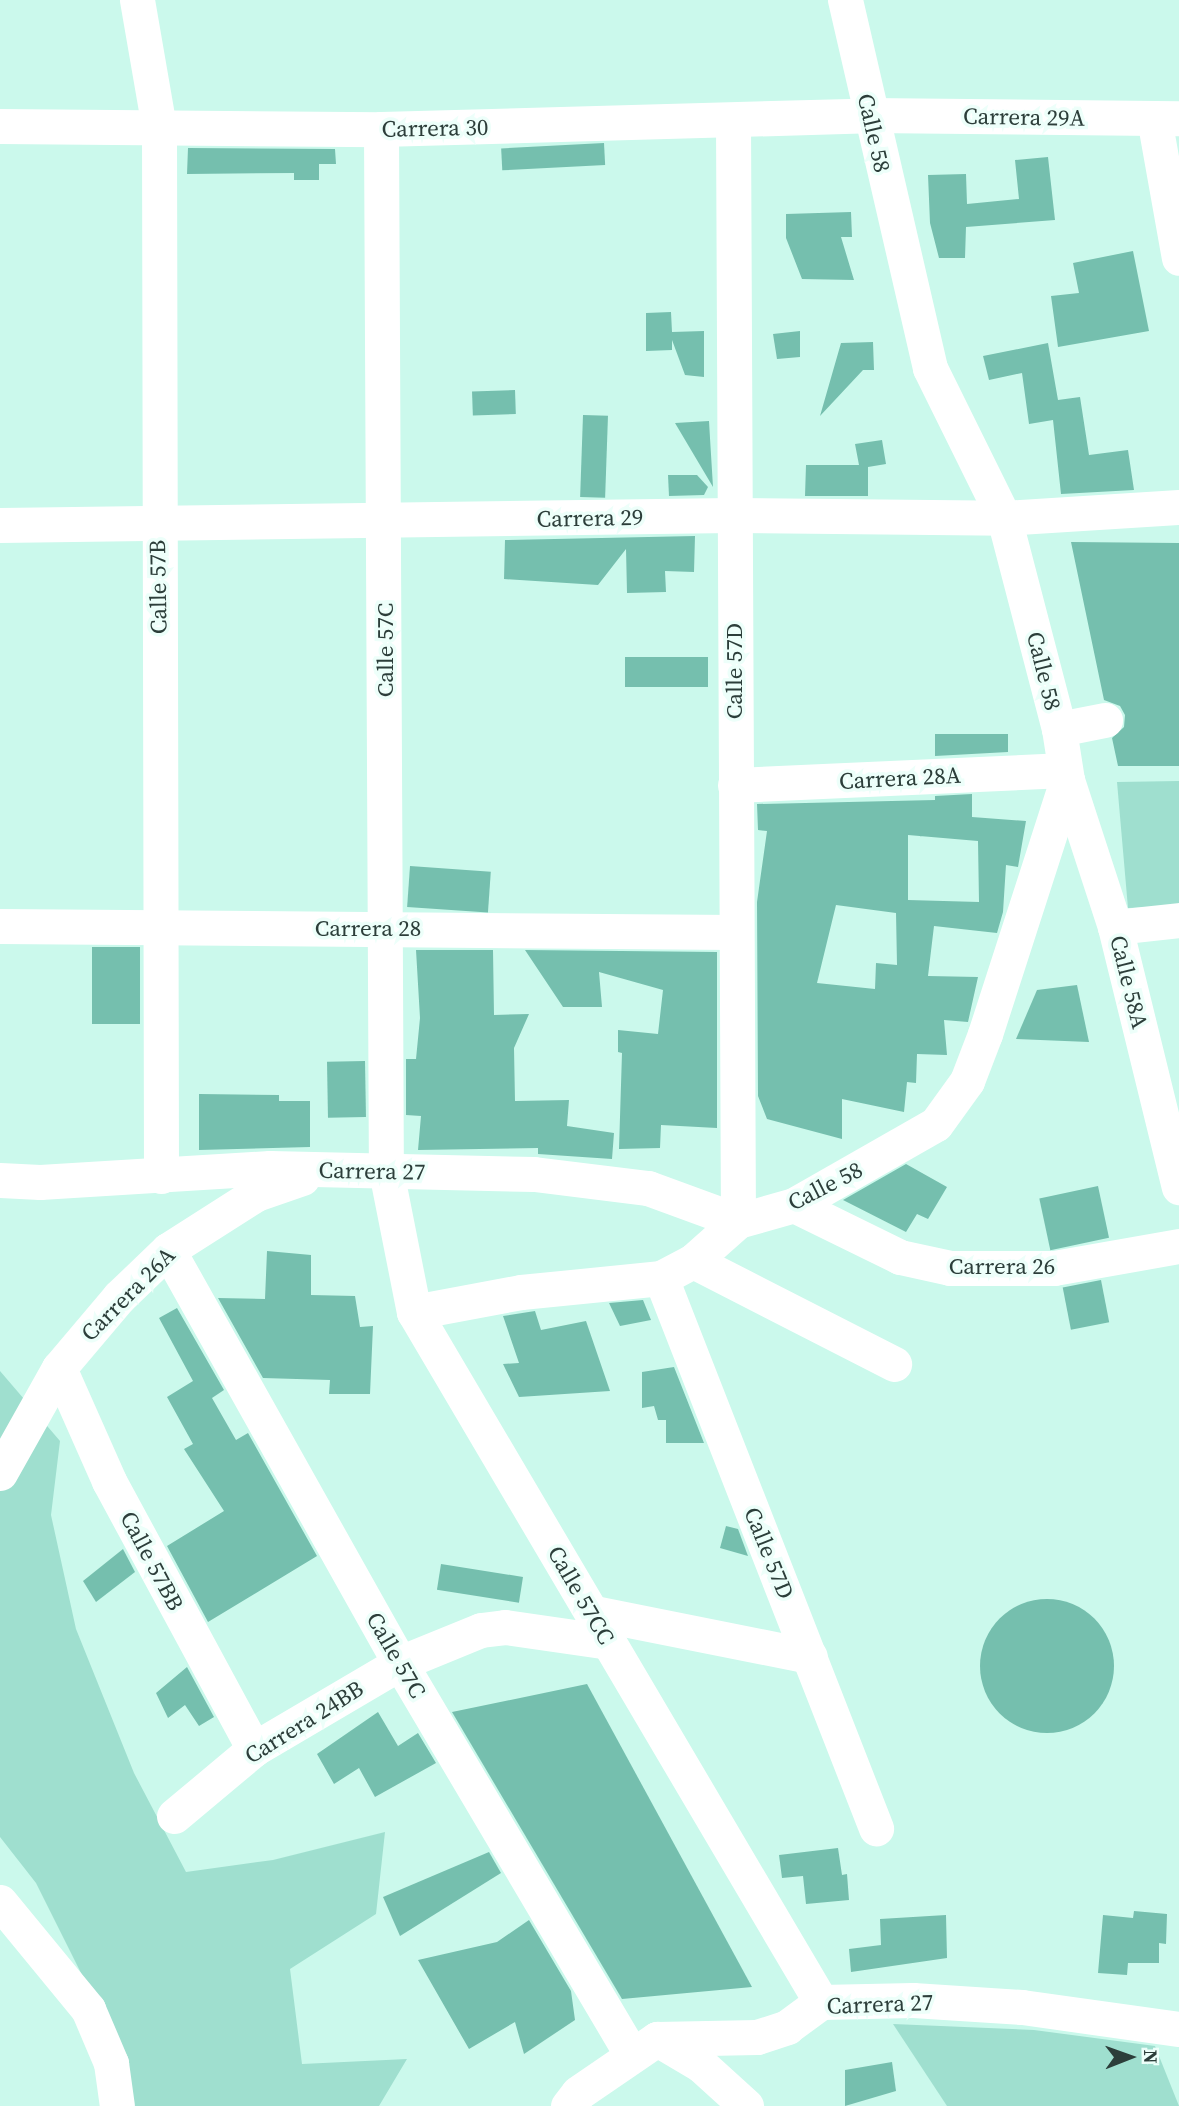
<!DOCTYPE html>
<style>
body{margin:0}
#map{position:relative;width:1179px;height:2106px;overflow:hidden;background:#cbf9ec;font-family:"Source Serif 4",serif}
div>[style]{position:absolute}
.green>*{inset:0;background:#9fdfcf}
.building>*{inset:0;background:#75bfae;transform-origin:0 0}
.round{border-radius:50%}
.minor>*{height:35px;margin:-17.5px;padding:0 17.5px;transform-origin:17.5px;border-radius:17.5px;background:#fff}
span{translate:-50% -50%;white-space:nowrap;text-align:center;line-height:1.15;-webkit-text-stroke:7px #edfffa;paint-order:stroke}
.street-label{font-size:23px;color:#2c3e3a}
.north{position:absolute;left:1095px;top:2022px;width:70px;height:70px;-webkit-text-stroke:5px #edfffa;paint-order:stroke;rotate:89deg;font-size:19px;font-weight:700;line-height:28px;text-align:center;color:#2c3e3a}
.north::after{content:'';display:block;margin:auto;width:24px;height:32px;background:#2c3e3a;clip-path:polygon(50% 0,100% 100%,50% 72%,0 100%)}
</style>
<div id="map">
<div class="green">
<div style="clip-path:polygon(1179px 781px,1179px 906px,1128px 908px,1117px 782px)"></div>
<div style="clip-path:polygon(0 1371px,60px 1441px,51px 1515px,76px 1629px,134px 1773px,186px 1872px,273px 1860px,385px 1832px,376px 1914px,290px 1969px,302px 2064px,407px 2059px,379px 2106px,129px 2106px,105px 2021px,36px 1883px,0 1837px)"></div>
<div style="clip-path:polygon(893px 2024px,1034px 2030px,1155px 2046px,1179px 2106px,947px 2106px)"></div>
</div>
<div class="building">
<div style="left:604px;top:143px;width:22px;height:103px;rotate:87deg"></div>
<div style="clip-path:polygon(188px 148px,335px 149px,336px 164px,319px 164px,319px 180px,294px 180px,294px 173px,187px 174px)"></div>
<div style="clip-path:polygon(1048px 157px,1055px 220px,966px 227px,965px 258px,939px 258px,930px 223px,928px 175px,966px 174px,967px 204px,1019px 199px,1015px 160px)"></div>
<div style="clip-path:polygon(851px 212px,852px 237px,841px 237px,854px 280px,802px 279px,786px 238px,786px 214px)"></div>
<div style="clip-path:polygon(1133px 251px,1149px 331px,1058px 347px,1051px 296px,1079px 293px,1073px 263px)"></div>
<div style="clip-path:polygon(671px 312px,672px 332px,704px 331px,704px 377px,685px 375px,672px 340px,672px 350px,646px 351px,646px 313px)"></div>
<div style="clip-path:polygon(800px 331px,800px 357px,777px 359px,773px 334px)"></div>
<div style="clip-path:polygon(873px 342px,874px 370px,863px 370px,820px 416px,841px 343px)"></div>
<div style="clip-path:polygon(1048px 343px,1058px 400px,1080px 397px,1089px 455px,1128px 450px,1134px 490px,1061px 494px,1053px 420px,1029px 424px,1022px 373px,989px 380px,983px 356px)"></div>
<div style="left:515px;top:390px;width:24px;height:43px;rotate:88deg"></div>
<div style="left:583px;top:415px;width:25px;height:82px;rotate:2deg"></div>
<div style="clip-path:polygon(709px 421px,710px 438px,713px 487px,675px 423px)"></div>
<div style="clip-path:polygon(882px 440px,886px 464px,868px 467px,868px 496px,805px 496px,806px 465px,859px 465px,855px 444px)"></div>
<div style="clip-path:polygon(668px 475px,697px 475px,708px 487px,704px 495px,669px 496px)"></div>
<div style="clip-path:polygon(695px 536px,694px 572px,665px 571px,666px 592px,627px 593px,626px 549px,598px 585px,504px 579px,505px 540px)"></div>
<div style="clip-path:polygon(1071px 542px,1179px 543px,1179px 766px,1118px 766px,1112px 738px,1124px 727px,1125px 715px,1120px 706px,1104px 700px)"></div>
<div style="left:625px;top:657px;width:83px;height:30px"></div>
<div style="clip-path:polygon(935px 734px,1008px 734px,1008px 752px,935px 756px)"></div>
<div style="clip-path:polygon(evenodd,972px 794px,972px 817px,1026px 821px,1018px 867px,1006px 865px,1003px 912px,997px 933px,934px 926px,928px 976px,978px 977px,968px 1022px,944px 1020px,947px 1055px,917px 1054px,916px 1083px,907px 1082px,904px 1112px,842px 1099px,842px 1139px,767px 1119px,758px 1096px,757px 902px,767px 831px,758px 830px,757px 804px,935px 800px,935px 796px,972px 794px,908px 835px,978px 841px,979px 902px,908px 900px,908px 835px,972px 794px,836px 905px,896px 913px,897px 965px,876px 963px,875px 989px,817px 983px,836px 905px)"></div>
<div style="left:410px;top:866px;width:81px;height:41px;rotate:4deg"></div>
<div style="left:92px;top:947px;width:48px;height:77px"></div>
<div style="clip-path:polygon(416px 950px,493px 950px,494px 1015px,529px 1014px,514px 1048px,515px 1101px,569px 1100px,567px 1126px,614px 1133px,612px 1159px,538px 1154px,538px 1148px,418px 1150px,421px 1116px,406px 1115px,406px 1059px,416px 1059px,420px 1018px)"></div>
<div style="clip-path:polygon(525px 950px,717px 952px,717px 1128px,661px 1125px,660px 1148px,619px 1149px,622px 1053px,618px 1052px,618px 1030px,658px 1034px,663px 990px,599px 972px,602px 1007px,563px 1007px)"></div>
<div style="clip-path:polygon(1077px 985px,1089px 1042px,1016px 1039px,1037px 990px)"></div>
<div style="left:365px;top:1061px;width:56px;height:38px;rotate:89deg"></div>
<div style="clip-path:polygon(199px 1094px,279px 1095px,279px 1101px,310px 1101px,310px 1147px,199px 1150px)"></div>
<div style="clip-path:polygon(906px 1164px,947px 1187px,928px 1219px,917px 1214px,906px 1232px,843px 1200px)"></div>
<div style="left:1098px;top:1186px;width:53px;height:60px;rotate:78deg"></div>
<div style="clip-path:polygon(267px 1251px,311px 1255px,311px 1295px,355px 1296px,360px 1327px,373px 1326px,370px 1394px,329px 1394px,330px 1380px,263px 1378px,218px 1298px,265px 1299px)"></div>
<div style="left:1101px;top:1280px;width:43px;height:39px;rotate:79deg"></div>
<div style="clip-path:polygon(643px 1300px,651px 1320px,620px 1326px,609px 1303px)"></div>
<div style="clip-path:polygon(177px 1308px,224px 1390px,212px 1398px,236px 1440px,248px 1433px,317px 1556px,208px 1622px,167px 1546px,224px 1511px,184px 1449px,193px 1444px,167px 1397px,193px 1381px,159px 1318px)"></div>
<div style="clip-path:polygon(535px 1311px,541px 1330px,586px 1321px,610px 1391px,519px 1397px,503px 1364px,519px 1363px,503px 1316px)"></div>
<div style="clip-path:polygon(674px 1367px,704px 1443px,666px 1443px,666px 1420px,658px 1420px,654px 1406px,642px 1408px,642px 1372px)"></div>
<div style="clip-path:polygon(726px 1526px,738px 1529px,748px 1556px,720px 1548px)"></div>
<div style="clip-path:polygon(123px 1549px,135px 1572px,96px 1602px,83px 1581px)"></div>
<div style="left:523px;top:1577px;width:26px;height:83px;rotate:99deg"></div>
<div class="round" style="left:980px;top:1599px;width:134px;height:134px"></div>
<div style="clip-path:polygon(187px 1667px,214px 1717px,199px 1726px,185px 1705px,168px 1718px,156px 1693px)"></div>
<div style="clip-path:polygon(587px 1684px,752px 1987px,622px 1999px,452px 1712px)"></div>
<div style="clip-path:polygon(378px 1712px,398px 1746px,418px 1733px,436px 1763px,375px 1797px,359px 1768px,334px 1784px,317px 1754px)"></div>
<div style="clip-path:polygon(838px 1848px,842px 1875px,847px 1874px,849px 1900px,806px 1904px,803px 1876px,782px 1878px,779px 1855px)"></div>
<div style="clip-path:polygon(489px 1852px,501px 1873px,400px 1936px,383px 1897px)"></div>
<div style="clip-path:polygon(1134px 1911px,1167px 1914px,1166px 1944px,1159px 1943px,1159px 1963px,1128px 1963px,1127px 1975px,1098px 1973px,1103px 1915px,1133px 1918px)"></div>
<div style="clip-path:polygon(946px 1915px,947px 1958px,851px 1972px,849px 1949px,881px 1945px,880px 1919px)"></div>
<div style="clip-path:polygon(529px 1920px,571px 1991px,575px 2020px,524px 2054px,515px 2022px,469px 2049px,418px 1960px,497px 1942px)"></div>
<div style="clip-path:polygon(892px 2062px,896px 2091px,845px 2106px,845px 2070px)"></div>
</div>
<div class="minor">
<div style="left:137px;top:0;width:130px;rotate:80.2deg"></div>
<div style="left:159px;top:128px;width:1048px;rotate:89.89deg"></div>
<div style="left:1154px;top:118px;width:142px;rotate:79.9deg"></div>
<div style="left:733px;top:121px;width:1100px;rotate:89.74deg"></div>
<div style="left:0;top:126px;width:381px;rotate:0.5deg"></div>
<div style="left:381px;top:129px;width:488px;rotate:-1.6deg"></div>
<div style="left:869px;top:115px;width:310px;rotate:0.6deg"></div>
<div style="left:381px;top:129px;width:1042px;rotate:89.73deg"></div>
<div style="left:386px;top:1171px;width:144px;rotate:78.8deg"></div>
<div style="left:414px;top:1312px;width:801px;rotate:59.47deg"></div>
<div style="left:0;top:525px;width:732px;rotate:-0.78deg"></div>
<div style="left:732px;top:515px;width:272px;rotate:0.6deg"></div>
<div style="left:1004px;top:518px;width:175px;rotate:-3.6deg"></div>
<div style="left:1059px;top:729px;width:47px;rotate:-11.1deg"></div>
<div style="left:1067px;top:780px;width:155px;rotate:71.9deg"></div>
<div style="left:1115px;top:927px;width:268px;rotate:76.2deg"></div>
<div style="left:735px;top:785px;width:330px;rotate:-2.6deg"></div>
<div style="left:0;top:926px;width:736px;rotate:0.47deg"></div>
<div style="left:1115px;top:927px;width:64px;rotate:-6.2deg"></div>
<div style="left:0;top:1180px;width:40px;rotate:2.9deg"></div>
<div style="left:40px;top:1182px;width:230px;rotate:-3.5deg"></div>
<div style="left:270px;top:1168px;width:264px;rotate:1.3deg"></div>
<div style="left:534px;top:1174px;width:115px;rotate:7deg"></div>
<div style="left:648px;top:1188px;width:96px;rotate:20.1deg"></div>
<div style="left:794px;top:1205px;width:118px;rotate:26.1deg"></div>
<div style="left:900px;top:1257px;width:51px;rotate:12.4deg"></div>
<div style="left:950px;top:1268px;width:104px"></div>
<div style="left:1054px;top:1268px;width:127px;rotate:-10deg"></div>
<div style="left:168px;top:1250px;width:474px;rotate:60.7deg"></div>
<div style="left:400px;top:1663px;width:456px;rotate:59.4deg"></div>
<div style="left:693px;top:1261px;width:226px;rotate:27.1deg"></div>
<div style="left:661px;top:1278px;width:591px;rotate:68.65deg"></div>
<div style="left:414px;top:1312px;width:109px;rotate:-10.6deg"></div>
<div style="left:521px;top:1292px;width:141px;rotate:-5.7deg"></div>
<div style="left:661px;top:1278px;width:36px;rotate:-28deg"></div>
<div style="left:693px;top:1261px;width:60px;rotate:-41.6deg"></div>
<div style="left:738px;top:1221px;width:58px;rotate:-15.9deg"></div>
<div style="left:794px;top:1205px;width:163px;rotate:-29.7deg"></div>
<div style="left:936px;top:1124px;width:53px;rotate:-54.2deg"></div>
<div style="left:967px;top:1081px;width:50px;rotate:-69deg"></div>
<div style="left:985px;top:1034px;width:267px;rotate:-72.1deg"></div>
<div style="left:1067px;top:780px;width:52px;rotate:-98.9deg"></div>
<div style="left:1059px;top:729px;width:218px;rotate:-104.6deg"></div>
<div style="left:1004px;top:518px;width:167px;rotate:-116.3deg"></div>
<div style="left:930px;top:368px;width:378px;rotate:-103deg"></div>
<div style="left:59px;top:1368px;width:124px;rotate:66.1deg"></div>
<div style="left:109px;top:1481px;width:305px;rotate:61.6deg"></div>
<div style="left:0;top:1473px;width:120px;rotate:-60.7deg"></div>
<div style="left:59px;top:1368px;width:93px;rotate:-49.8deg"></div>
<div style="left:119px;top:1297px;width:68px;rotate:-43.8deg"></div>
<div style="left:168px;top:1250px;width:104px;rotate:-32.5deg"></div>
<div style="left:256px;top:1194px;width:49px;rotate:-19.2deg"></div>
<div style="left:594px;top:1613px;width:220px;rotate:11.3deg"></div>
<div style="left:174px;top:1816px;width:104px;rotate:-39.9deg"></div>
<div style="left:254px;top:1749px;width:169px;rotate:-30.5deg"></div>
<div style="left:400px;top:1663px;width:87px;rotate:-22.2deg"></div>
<div style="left:481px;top:1630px;width:24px;rotate:-7deg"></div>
<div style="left:505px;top:1627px;width:105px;rotate:8.2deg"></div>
<div style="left:0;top:1902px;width:139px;rotate:50.6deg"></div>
<div style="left:88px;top:2009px;width:59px;rotate:66.9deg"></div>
<div style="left:111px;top:2063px;width:43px;rotate:82.1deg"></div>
<div style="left:657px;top:2039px;width:51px;rotate:30.6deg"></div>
<div style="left:701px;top:2065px;width:61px;rotate:42.3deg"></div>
<div style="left:568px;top:2106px;width:16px;rotate:-52deg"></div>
<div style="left:578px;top:2093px;width:96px;rotate:-34.4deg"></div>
<div style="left:657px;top:2039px;width:100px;rotate:-1.1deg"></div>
<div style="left:757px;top:2037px;width:32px;rotate:-18deg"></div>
<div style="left:787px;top:2027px;width:42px;rotate:-36.3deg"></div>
<div style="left:821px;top:2002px;width:92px;rotate:-1.2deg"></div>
<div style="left:913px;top:2000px;width:109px;rotate:3.7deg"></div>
<div style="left:1022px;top:2007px;width:159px;rotate:8deg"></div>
</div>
<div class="street-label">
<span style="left:1024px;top:117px;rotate:1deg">Carrera 29A</span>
<span style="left:435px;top:128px;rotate:-1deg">Carrera 30</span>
<span style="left:874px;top:133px;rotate:77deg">Calle 58</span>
<span style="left:590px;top:518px;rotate:-1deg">Carrera 29</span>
<span style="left:158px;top:587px;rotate:-91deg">Calle 57B</span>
<span style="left:385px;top:650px;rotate:-90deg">Calle 57C</span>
<span style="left:734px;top:671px;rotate:-90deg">Calle 57D</span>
<span style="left:1044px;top:671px;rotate:76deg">Calle 58</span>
<span style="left:900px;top:778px;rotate:-3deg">Carrera 28A</span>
<span style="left:368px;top:928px">Carrera 28</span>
<span style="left:1129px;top:982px;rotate:76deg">Calle 58A</span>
<span style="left:372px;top:1171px;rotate:1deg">Carrera 27</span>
<span style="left:825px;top:1186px;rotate:-27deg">Calle 58</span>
<span style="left:1002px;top:1266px">Carrera 26</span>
<span style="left:128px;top:1294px;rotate:-45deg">Carrera 26A</span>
<span style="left:769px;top:1553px;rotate:68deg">Calle 57D</span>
<span style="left:152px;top:1561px;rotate:62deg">Calle 57BB</span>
<span style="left:581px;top:1595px;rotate:60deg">Calle 57CC</span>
<span style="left:396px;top:1655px;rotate:60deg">Calle 57C</span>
<span style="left:304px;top:1722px;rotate:-32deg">Carrera 24BB</span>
<span style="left:880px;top:2004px;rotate:-2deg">Carrera 27</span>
</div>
<div class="north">N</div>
</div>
